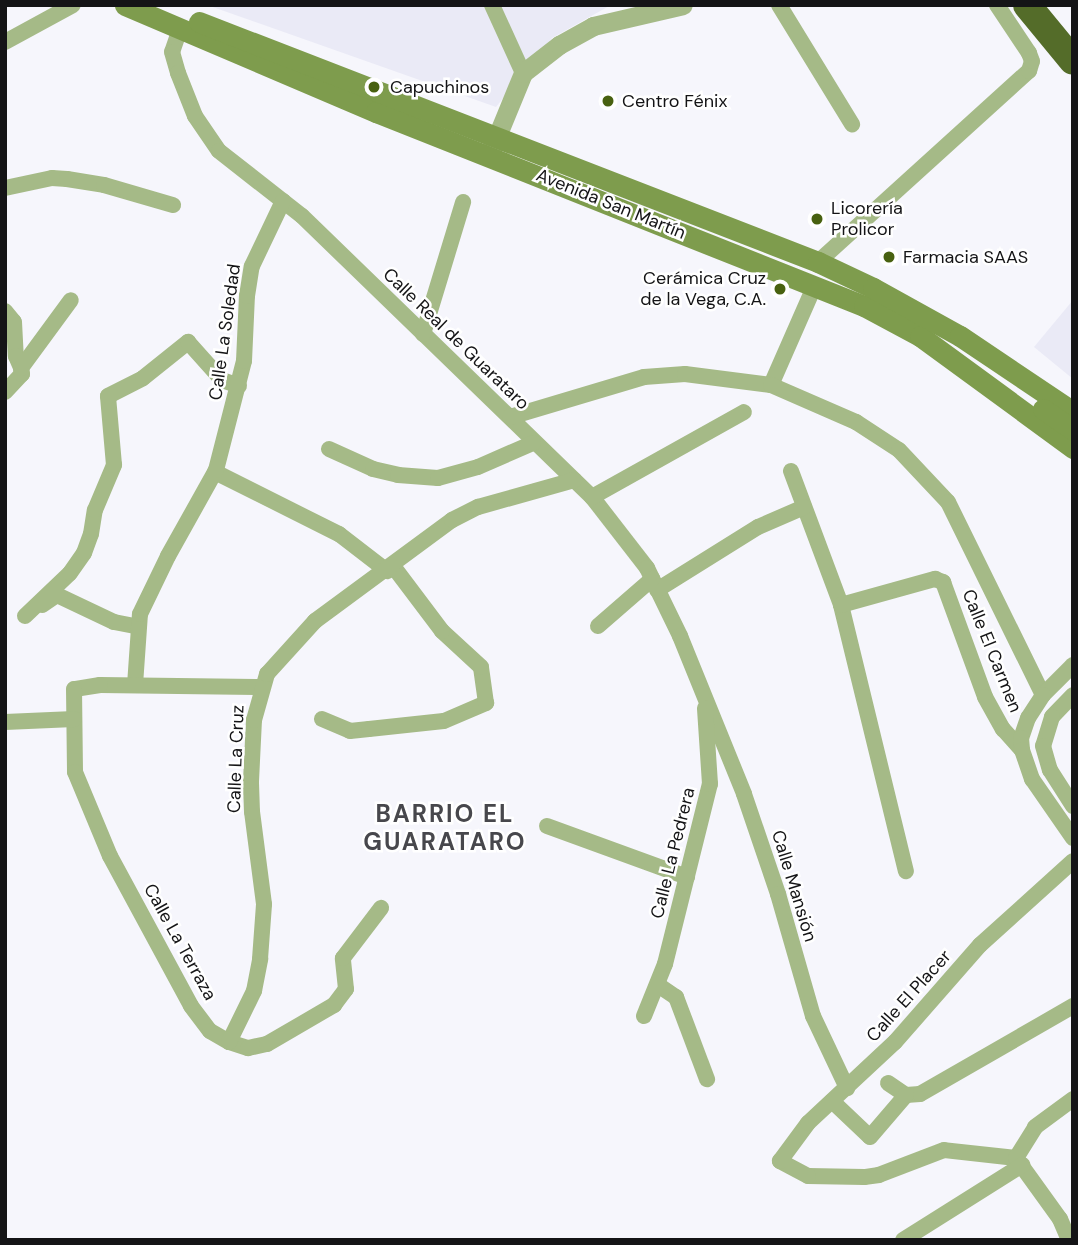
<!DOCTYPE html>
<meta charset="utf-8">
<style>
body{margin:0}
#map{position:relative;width:1078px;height:1245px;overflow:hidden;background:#f6f6fc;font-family:"DM Sans",sans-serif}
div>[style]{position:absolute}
.built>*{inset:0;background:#eaeaf6}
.minor>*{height:16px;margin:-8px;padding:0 8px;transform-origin:8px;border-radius:8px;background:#a5ba87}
.tertiary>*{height:19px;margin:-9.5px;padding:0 9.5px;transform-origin:9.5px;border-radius:9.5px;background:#a5ba87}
.secondary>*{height:21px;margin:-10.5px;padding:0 10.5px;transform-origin:10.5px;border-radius:10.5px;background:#7e9c4d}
.motorway>*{height:28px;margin:-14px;padding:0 14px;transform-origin:14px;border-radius:14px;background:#546c29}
.dots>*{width:19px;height:19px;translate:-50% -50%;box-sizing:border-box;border:4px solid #fff;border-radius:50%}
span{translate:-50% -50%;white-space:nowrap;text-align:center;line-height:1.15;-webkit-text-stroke:5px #fff;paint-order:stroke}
.poi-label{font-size:18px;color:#141416}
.left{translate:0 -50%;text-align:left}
.right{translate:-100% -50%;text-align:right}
.street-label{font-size:18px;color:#141416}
.district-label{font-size:24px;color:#47474c;font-weight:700;letter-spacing:2px}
.frame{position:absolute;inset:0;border:7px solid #141416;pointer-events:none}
</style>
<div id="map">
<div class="built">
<div style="clip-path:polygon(207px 5px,611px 5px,552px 38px,496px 107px)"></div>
<div style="clip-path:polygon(1073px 300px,1073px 379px,1034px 347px)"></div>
</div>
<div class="minor">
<div style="left:492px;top:5px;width:75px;rotate:65.5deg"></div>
<div style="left:779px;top:5px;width:140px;rotate:58.5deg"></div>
<div style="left:180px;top:29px;width:24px;rotate:109deg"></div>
<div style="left:172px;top:52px;width:22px;rotate:74deg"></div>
<div style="left:178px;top:73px;width:46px;rotate:68.4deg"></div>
<div style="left:195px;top:116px;width:42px;rotate:55.6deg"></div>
<div style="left:219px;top:151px;width:105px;rotate:38.1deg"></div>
<div style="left:302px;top:216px;width:404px;rotate:44.1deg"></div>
<div style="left:592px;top:497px;width:90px;rotate:52.2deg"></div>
<div style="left:647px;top:568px;width:76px;rotate:64.1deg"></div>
<div style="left:680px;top:636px;width:170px;rotate:67.9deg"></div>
<div style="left:744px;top:794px;width:106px;rotate:71.2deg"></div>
<div style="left:778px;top:894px;width:127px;rotate:74deg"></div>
<div style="left:813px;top:1016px;width:80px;rotate:64.7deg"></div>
<div style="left:5px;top:42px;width:77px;rotate:-28.6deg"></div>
<div style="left:5px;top:188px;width:48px;rotate:-12deg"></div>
<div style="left:52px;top:178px;width:15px;rotate:4deg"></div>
<div style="left:67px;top:179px;width:37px;rotate:9deg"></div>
<div style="left:104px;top:185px;width:72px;rotate:16.2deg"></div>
<div style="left:818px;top:262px;width:285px;rotate:-42.2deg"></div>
<div style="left:1029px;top:71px;width:10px;rotate:-73deg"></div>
<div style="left:1032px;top:61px;width:9px;rotate:-111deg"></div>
<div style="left:1029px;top:53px;width:58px;rotate:-123.7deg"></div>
<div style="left:5px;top:311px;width:14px;rotate:51deg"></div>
<div style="left:14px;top:322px;width:34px;rotate:87deg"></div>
<div style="left:16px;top:356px;width:13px;rotate:67deg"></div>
<div style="left:423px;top:334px;width:138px;rotate:-73.1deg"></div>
<div style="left:771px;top:385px;width:109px;rotate:-66.3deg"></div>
<div style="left:5px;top:392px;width:25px;rotate:-47deg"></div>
<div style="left:22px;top:374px;width:6px;rotate:-99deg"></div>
<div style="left:21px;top:368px;width:84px;rotate:-53.7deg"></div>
<div style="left:510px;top:417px;width:140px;rotate:-16.6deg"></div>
<div style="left:644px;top:377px;width:41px;rotate:-4.2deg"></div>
<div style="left:685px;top:374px;width:87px;rotate:7.3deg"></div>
<div style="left:771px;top:385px;width:93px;rotate:23.5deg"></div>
<div style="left:856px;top:422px;width:51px;rotate:33.1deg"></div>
<div style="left:899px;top:450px;width:71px;rotate:46.7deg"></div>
<div style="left:948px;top:502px;width:215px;rotate:63.8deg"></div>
<div style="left:329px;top:449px;width:48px;rotate:24.4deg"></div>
<div style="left:373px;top:469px;width:26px;rotate:13deg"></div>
<div style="left:398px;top:475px;width:40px;rotate:4.3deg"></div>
<div style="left:438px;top:478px;width:41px;rotate:-15.4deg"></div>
<div style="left:478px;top:467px;width:60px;rotate:-23.6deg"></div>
<div style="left:791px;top:471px;width:143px;rotate:69.5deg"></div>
<div style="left:841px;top:605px;width:274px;rotate:76.3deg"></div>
<div style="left:215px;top:472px;width:139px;rotate:26.6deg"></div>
<div style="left:339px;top:534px;width:61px;rotate:37.6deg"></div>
<div style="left:592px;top:497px;width:174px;rotate:-29.2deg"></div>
<div style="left:657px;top:590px;width:119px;rotate:-32deg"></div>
<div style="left:758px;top:527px;width:50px;rotate:-23.5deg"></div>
<div style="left:42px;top:605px;width:18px;rotate:-34deg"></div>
<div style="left:57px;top:595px;width:63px;rotate:25.3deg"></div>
<div style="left:114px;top:622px;width:25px;rotate:11deg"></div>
<div style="left:841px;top:605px;width:98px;rotate:-15.5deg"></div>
<div style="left:935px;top:579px;width:9px;rotate:21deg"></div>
<div style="left:943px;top:582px;width:122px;rotate:69.9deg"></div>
<div style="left:985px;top:697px;width:37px;rotate:61deg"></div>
<div style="left:1003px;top:729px;width:28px;rotate:48deg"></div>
<div style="left:25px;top:616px;width:62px;rotate:-43.7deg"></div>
<div style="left:70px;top:573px;width:24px;rotate:-55deg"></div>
<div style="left:84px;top:553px;width:20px;rotate:-70deg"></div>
<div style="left:91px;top:534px;width:24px;rotate:-81deg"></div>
<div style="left:95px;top:510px;width:49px;rotate:-67.1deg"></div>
<div style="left:114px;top:465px;width:69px;rotate:-95deg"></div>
<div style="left:108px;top:396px;width:39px;rotate:-27deg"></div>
<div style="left:143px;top:378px;width:58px;rotate:-38.7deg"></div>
<div style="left:188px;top:342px;width:51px;rotate:48.2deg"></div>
<div style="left:222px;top:380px;width:18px;rotate:19deg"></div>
<div style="left:598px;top:626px;width:72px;rotate:-41deg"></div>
<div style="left:1073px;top:665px;width:42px;rotate:135deg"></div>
<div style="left:1043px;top:695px;width:27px;rotate:123deg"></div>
<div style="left:1028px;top:718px;width:21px;rotate:109deg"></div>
<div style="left:1021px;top:738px;width:12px;rotate:85deg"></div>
<div style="left:1022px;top:750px;width:31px;rotate:71deg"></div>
<div style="left:1032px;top:779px;width:72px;rotate:55.2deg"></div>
<div style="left:135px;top:685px;width:71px;rotate:-86deg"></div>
<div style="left:140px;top:614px;width:64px;rotate:-64.2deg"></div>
<div style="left:168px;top:556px;width:98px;rotate:-60.8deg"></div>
<div style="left:216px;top:470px;width:113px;rotate:-75.6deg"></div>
<div style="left:244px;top:361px;width:65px;rotate:-87.4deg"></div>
<div style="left:247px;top:296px;width:30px;rotate:-81deg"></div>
<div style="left:252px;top:266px;width:72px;rotate:-64.5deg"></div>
<div style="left:261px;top:687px;width:161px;rotate:-179.3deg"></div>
<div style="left:100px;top:685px;width:26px;rotate:171deg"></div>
<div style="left:74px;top:689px;width:83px;rotate:89.3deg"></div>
<div style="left:75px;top:772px;width:91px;rotate:67.4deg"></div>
<div style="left:110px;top:856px;width:170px;rotate:61.6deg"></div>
<div style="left:191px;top:1006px;width:31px;rotate:53deg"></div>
<div style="left:210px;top:1031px;width:22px;rotate:30deg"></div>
<div style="left:229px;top:1042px;width:20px;rotate:18deg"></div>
<div style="left:248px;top:1048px;width:19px;rotate:-12deg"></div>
<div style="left:267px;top:1044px;width:78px;rotate:-30.2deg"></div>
<div style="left:334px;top:1005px;width:20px;rotate:-53deg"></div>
<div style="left:346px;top:989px;width:31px;rotate:-96deg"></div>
<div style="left:343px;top:958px;width:63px;rotate:-52.8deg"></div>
<div style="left:1073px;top:695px;width:30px;rotate:134deg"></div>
<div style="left:1052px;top:717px;width:30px;rotate:107deg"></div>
<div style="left:1043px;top:746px;width:25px;rotate:74deg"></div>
<div style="left:1050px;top:770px;width:43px;rotate:57.4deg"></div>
<div style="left:322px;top:719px;width:30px;rotate:23deg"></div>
<div style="left:350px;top:731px;width:19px;rotate:-6deg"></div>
<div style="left:369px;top:729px;width:75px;rotate:-6.1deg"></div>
<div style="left:444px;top:721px;width:46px;rotate:-23.2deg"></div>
<div style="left:486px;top:703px;width:36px;rotate:-98deg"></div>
<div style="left:481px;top:667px;width:53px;rotate:-137.3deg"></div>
<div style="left:442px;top:631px;width:81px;rotate:-127deg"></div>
<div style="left:5px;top:722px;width:69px;rotate:-2.5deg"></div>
<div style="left:547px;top:826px;width:149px;rotate:20deg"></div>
<div style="left:658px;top:985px;width:22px;rotate:34deg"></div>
<div style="left:676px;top:997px;width:88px;rotate:69.3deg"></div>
<div style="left:644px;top:1016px;width:56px;rotate:-68deg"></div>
<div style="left:665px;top:964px;width:186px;rotate:-76deg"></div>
<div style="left:710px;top:784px;width:76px;rotate:-93.8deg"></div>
<div style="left:229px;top:1042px;width:57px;rotate:-63.9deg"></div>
<div style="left:254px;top:991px;width:33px;rotate:-79deg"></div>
<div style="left:260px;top:959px;width:55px;rotate:-85.8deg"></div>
<div style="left:264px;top:904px;width:93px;rotate:-97.4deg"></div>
<div style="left:252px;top:812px;width:31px;rotate:-92deg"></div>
<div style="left:251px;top:781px;width:61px;rotate:-87.2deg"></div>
<div style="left:254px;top:720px;width:48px;rotate:-74.2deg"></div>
<div style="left:267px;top:674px;width:72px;rotate:-47.8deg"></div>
<div style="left:315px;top:621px;width:170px;rotate:-36.4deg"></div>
<div style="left:452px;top:520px;width:29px;rotate:-27deg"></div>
<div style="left:478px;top:507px;width:100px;rotate:-15.7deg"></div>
<div style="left:888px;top:1083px;width:22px;rotate:34deg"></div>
<div style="left:906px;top:1095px;width:14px;rotate:-4deg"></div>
<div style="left:920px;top:1094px;width:177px;rotate:-29.9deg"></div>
<div style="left:832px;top:1101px;width:52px;rotate:43.5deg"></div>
<div style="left:870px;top:1137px;width:55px;rotate:-49.4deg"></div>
<div style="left:1016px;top:1158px;width:72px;rotate:-173.7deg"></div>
<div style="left:944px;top:1150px;width:70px;rotate:159deg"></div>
<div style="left:879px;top:1175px;width:15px;rotate:172deg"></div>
<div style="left:864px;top:1177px;width:56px;rotate:-179deg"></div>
<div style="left:808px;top:1176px;width:32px;rotate:-152deg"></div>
<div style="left:780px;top:1161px;width:47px;rotate:-53.6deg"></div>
<div style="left:808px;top:1123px;width:119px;rotate:-43deg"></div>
<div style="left:895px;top:1042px;width:129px;rotate:-48.8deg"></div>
<div style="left:980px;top:945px;width:125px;rotate:-42.1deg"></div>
<div style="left:1016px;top:1158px;width:75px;rotate:54.2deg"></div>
<div style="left:1060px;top:1219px;width:23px;rotate:67deg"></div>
<div style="left:1016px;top:1158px;width:36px;rotate:-58deg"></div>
<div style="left:1035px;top:1127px;width:47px;rotate:-36.4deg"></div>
<div style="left:903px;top:1240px;width:141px;rotate:-32.2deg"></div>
</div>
<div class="tertiary">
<div style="left:491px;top:151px;width:84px;rotate:-67.7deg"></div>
<div style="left:523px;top:73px;width:46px;rotate:-37.9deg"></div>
<div style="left:559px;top:45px;width:39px;rotate:-29deg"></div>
<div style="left:593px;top:26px;width:92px;rotate:-13.1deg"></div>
</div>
<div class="secondary">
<div style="left:125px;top:5px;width:273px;rotate:23.1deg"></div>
<div style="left:376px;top:112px;width:525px;rotate:21.68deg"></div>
<div style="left:864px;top:306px;width:64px;rotate:28.2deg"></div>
<div style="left:920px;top:336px;width:190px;rotate:36.2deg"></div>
<div style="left:199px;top:22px;width:664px;rotate:21.19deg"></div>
<div style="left:818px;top:262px;width:61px;rotate:25.3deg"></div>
<div style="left:873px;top:288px;width:99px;rotate:28.9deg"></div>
<div style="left:960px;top:336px;width:136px;rotate:33.9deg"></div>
<div style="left:1043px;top:409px;width:37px;rotate:35deg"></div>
</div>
<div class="motorway">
<div style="left:1027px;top:5px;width:72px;rotate:50.6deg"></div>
</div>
<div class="dots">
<div style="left:374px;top:87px;background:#486110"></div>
<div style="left:608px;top:101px;background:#486110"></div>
<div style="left:817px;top:219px;background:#486110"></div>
<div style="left:889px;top:257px;background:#486110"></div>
<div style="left:780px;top:289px;background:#486110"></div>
</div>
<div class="poi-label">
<span class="left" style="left:390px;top:87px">Capuchinos</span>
<span class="left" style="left:622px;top:101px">Centro Fénix</span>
<span class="left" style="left:831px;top:219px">Licorería<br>Prolicor</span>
<span class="left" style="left:903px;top:257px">Farmacia SAAS</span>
<span class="right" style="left:766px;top:289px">Cerámica Cruz<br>de la Vega, C.A.</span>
</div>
<div class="street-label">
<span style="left:611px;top:204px;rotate:22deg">Avenida San Martín</span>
<span style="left:225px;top:332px;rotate:-82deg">Calle La Soledad</span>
<span style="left:456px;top:339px;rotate:44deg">Calle Real de Guarataro</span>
<span style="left:992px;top:651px;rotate:68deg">Calle El Carmen</span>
<span style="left:236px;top:759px;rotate:-88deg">Calle La Cruz</span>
<span style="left:673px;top:853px;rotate:-76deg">Calle La Pedrera</span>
<span style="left:794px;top:886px;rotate:73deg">Calle Mansión</span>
<span style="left:180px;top:942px;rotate:61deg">Calle La Terraza</span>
<span style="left:909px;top:996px;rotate:-48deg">Calle El Placer</span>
</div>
<div class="district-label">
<span style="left:445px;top:828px">BARRIO EL<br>GUARATARO</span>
</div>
<div class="frame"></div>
</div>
